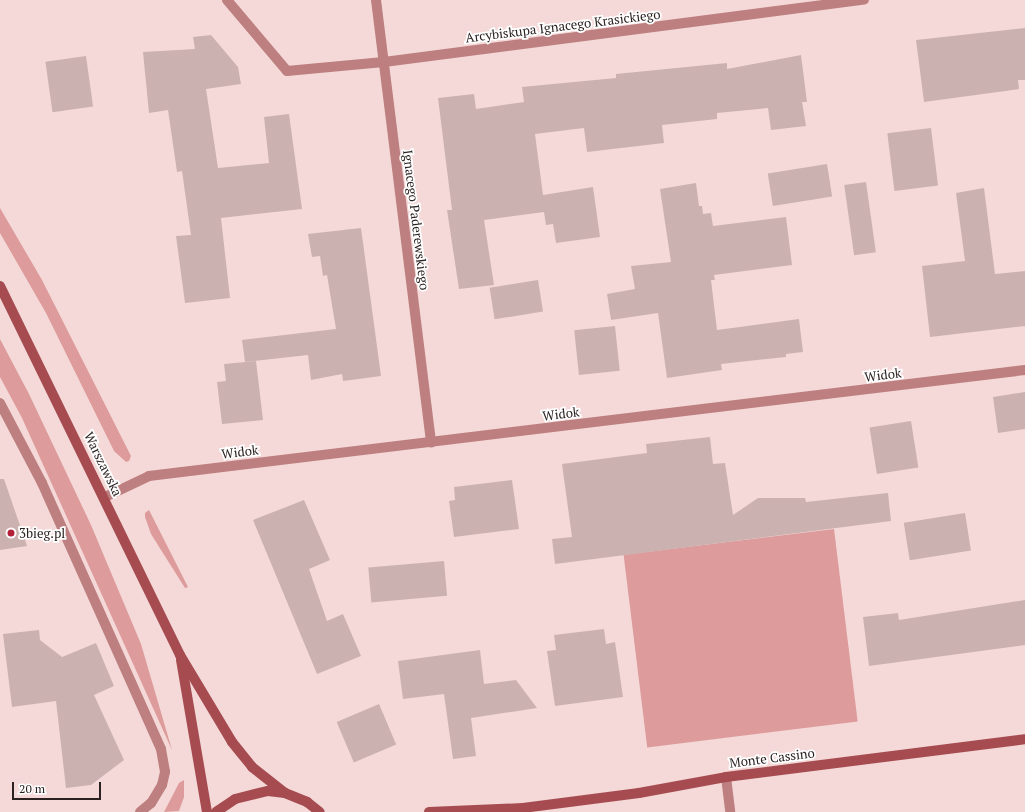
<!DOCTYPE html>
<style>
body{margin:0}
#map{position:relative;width:1025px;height:812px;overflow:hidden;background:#f4d9d8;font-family:"PT Serif",serif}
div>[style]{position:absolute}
.green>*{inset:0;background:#dd9b9b;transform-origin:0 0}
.building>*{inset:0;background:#cbb2b1;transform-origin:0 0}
.street>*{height:10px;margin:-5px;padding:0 5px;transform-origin:5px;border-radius:5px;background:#bd7f7f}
.secondary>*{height:10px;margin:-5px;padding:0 5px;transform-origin:5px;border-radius:5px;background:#a64c51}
.dots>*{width:11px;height:11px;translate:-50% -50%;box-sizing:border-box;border:2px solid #fff;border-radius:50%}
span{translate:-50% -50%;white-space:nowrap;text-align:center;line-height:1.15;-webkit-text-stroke:3.5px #fff;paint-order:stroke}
.street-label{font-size:13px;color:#2b2121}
.poi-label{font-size:13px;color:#2b2121}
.left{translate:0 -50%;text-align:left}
.scale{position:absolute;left:12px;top:782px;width:89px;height:18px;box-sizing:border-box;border:2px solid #2b2121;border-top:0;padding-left:5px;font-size:12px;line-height:14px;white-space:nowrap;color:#2b2121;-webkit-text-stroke:3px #fff;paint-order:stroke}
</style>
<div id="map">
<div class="green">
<div style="clip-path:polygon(0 208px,42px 280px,131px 456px,129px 461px,126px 462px,114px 451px,46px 313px,0 233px)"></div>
<div style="clip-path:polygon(0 339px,29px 394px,91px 525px,141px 644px,172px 750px,22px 418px,0 377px)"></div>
<div style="clip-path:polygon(149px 510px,188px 587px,185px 588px,151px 534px,145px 517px,145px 513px)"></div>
<div style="left:834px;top:529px;width:194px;height:212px;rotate:83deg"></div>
<div style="clip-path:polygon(184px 780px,184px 797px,179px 811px,164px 812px,179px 783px)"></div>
</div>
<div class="building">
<div style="clip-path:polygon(1025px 28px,1025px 80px,1018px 80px,1019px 89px,924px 102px,916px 40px)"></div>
<div style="clip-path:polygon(211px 35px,238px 67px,241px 84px,206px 89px,218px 168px,269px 163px,264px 117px,289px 114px,302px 209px,221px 218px,230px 298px,185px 303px,176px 236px,191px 235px,182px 171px,177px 172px,168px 110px,149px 113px,143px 52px,195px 49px,193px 37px)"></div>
<div style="clip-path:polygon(801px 55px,807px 102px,802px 102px,806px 126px,771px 130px,768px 108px,717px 113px,717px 119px,662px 125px,664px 143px,587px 152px,584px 128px,535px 134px,543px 195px,593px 187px,600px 237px,556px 243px,553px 224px,546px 225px,544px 212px,484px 220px,494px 285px,459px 289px,447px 210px,452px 210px,438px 98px,474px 94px,476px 109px,524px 102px,522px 87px,616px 78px,616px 74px,727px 63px,727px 69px)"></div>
<div style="left:86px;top:56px;width:51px;height:41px;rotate:82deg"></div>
<div style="left:931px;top:128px;width:58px;height:44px;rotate:83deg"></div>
<div style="left:827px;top:164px;width:33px;height:60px;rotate:81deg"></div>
<div style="left:866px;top:182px;width:71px;height:22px;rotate:82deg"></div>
<div style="clip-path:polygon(696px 183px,699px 206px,702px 206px,703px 214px,711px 213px,713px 226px,786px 217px,792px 265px,714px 275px,715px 280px,711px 280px,717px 330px,799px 319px,803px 352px,786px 354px,786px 357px,721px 364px,722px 370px,667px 378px,658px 313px,611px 320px,607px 294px,635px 289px,631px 266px,671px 262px,660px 189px)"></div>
<div style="clip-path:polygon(984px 188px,995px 274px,1025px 271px,1025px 326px,930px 337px,922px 266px,965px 261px,956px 193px)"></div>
<div style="clip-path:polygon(361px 228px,381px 376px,343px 381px,342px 374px,311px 380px,308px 355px,245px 362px,242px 340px,336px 329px,327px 275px,323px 276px,320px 256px,312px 257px,308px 234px)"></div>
<div style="left:538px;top:280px;width:32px;height:49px;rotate:81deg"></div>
<div style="left:615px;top:326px;width:45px;height:41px;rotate:84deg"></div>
<div style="clip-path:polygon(256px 361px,263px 420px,222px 424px,217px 382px,226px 381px,224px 364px)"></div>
<div style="clip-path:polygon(1025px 392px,1025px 429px,998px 433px,993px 397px)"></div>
<div style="left:911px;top:421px;width:47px;height:42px;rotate:81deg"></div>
<div style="clip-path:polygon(710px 437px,713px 464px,725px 463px,733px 515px,758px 498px,805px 498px,806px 502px,888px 493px,891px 521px,555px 564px,552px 539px,572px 537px,562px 464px,647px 453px,646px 444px)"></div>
<div style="clip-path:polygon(0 479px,4px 479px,27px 546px,0 550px)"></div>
<div style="clip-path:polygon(512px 480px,519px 529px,454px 537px,449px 501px,455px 500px,454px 487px)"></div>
<div style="clip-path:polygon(304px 500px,330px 560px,309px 569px,327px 621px,343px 614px,361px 656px,317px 674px,253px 520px)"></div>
<div style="left:965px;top:513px;width:38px;height:62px;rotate:81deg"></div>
<div style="left:444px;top:561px;width:35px;height:76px;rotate:85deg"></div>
<div style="clip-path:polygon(1025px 600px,1025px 645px,869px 666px,863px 617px,898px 613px,899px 620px)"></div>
<div style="clip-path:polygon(604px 629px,606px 644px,615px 642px,623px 697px,555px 706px,547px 651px,556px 650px,554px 635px)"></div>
<div style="clip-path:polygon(39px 630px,40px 640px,62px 657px,96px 643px,114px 686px,94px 695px,124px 760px,91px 785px,66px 788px,56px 701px,12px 707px,3px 634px)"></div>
<div style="clip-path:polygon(480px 650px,484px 684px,516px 680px,537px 708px,471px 718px,476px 756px,453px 759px,444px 694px,403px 699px,398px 661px)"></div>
<div style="left:379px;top:704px;width:44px;height:46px;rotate:67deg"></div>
</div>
<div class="street">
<div style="left:227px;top:0;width:93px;rotate:49.8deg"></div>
<div style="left:287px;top:71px;width:97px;rotate:-5.3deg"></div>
<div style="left:384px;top:62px;width:484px;rotate:-7.4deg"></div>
<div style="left:376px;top:0;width:446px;rotate:82.9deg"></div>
<div style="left:0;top:403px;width:90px;rotate:62.3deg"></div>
<div style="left:42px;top:483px;width:291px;rotate:65.9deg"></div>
<div style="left:161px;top:749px;width:23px;rotate:80deg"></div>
<div style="left:165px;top:772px;width:13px;rotate:103deg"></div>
<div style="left:162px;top:785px;width:21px;rotate:121deg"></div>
<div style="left:151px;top:803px;width:14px;rotate:141deg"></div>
<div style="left:105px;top:497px;width:49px;rotate:-25.5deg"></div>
<div style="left:149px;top:476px;width:882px;rotate:-6.9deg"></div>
<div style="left:726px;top:777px;width:35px;rotate:83deg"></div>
</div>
<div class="secondary">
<div style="left:0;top:286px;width:411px;rotate:64deg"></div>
<div style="left:180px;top:655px;width:101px;rotate:59.1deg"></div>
<div style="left:232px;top:742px;width:32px;rotate:51deg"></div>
<div style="left:252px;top:767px;width:42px;rotate:38.2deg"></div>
<div style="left:181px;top:660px;width:154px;rotate:80.3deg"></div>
<div style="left:216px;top:812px;width:23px;rotate:-34deg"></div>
<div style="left:235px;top:799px;width:34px;rotate:-14deg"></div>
<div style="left:268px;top:791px;width:17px;rotate:7deg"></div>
<div style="left:285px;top:793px;width:24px;rotate:22deg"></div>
<div style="left:307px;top:802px;width:16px;rotate:38deg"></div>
<div style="left:429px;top:812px;width:94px;rotate:-2.4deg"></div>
<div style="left:523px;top:808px;width:117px;rotate:-7.4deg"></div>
<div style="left:639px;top:793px;width:88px;rotate:-10.4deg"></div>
<div style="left:726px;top:777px;width:301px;rotate:-7.2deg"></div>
</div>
<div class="dots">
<div style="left:11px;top:533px;background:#b21f38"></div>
</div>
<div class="street-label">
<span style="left:563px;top:26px;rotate:-7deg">Arcybiskupa Ignacego Krasickiego</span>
<span style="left:416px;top:220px;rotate:83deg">Ignacego Paderewskiego</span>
<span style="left:883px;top:375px;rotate:-7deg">Widok</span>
<span style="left:561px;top:414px;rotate:-7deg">Widok</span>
<span style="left:240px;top:452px;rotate:-7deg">Widok</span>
<span style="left:103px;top:464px;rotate:64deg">Warszawska</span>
<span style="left:772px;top:758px;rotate:-7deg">Monte Cassino</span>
</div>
<div class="poi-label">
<span class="left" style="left:19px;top:533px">3bieg.pl</span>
</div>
<div class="scale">20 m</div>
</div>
